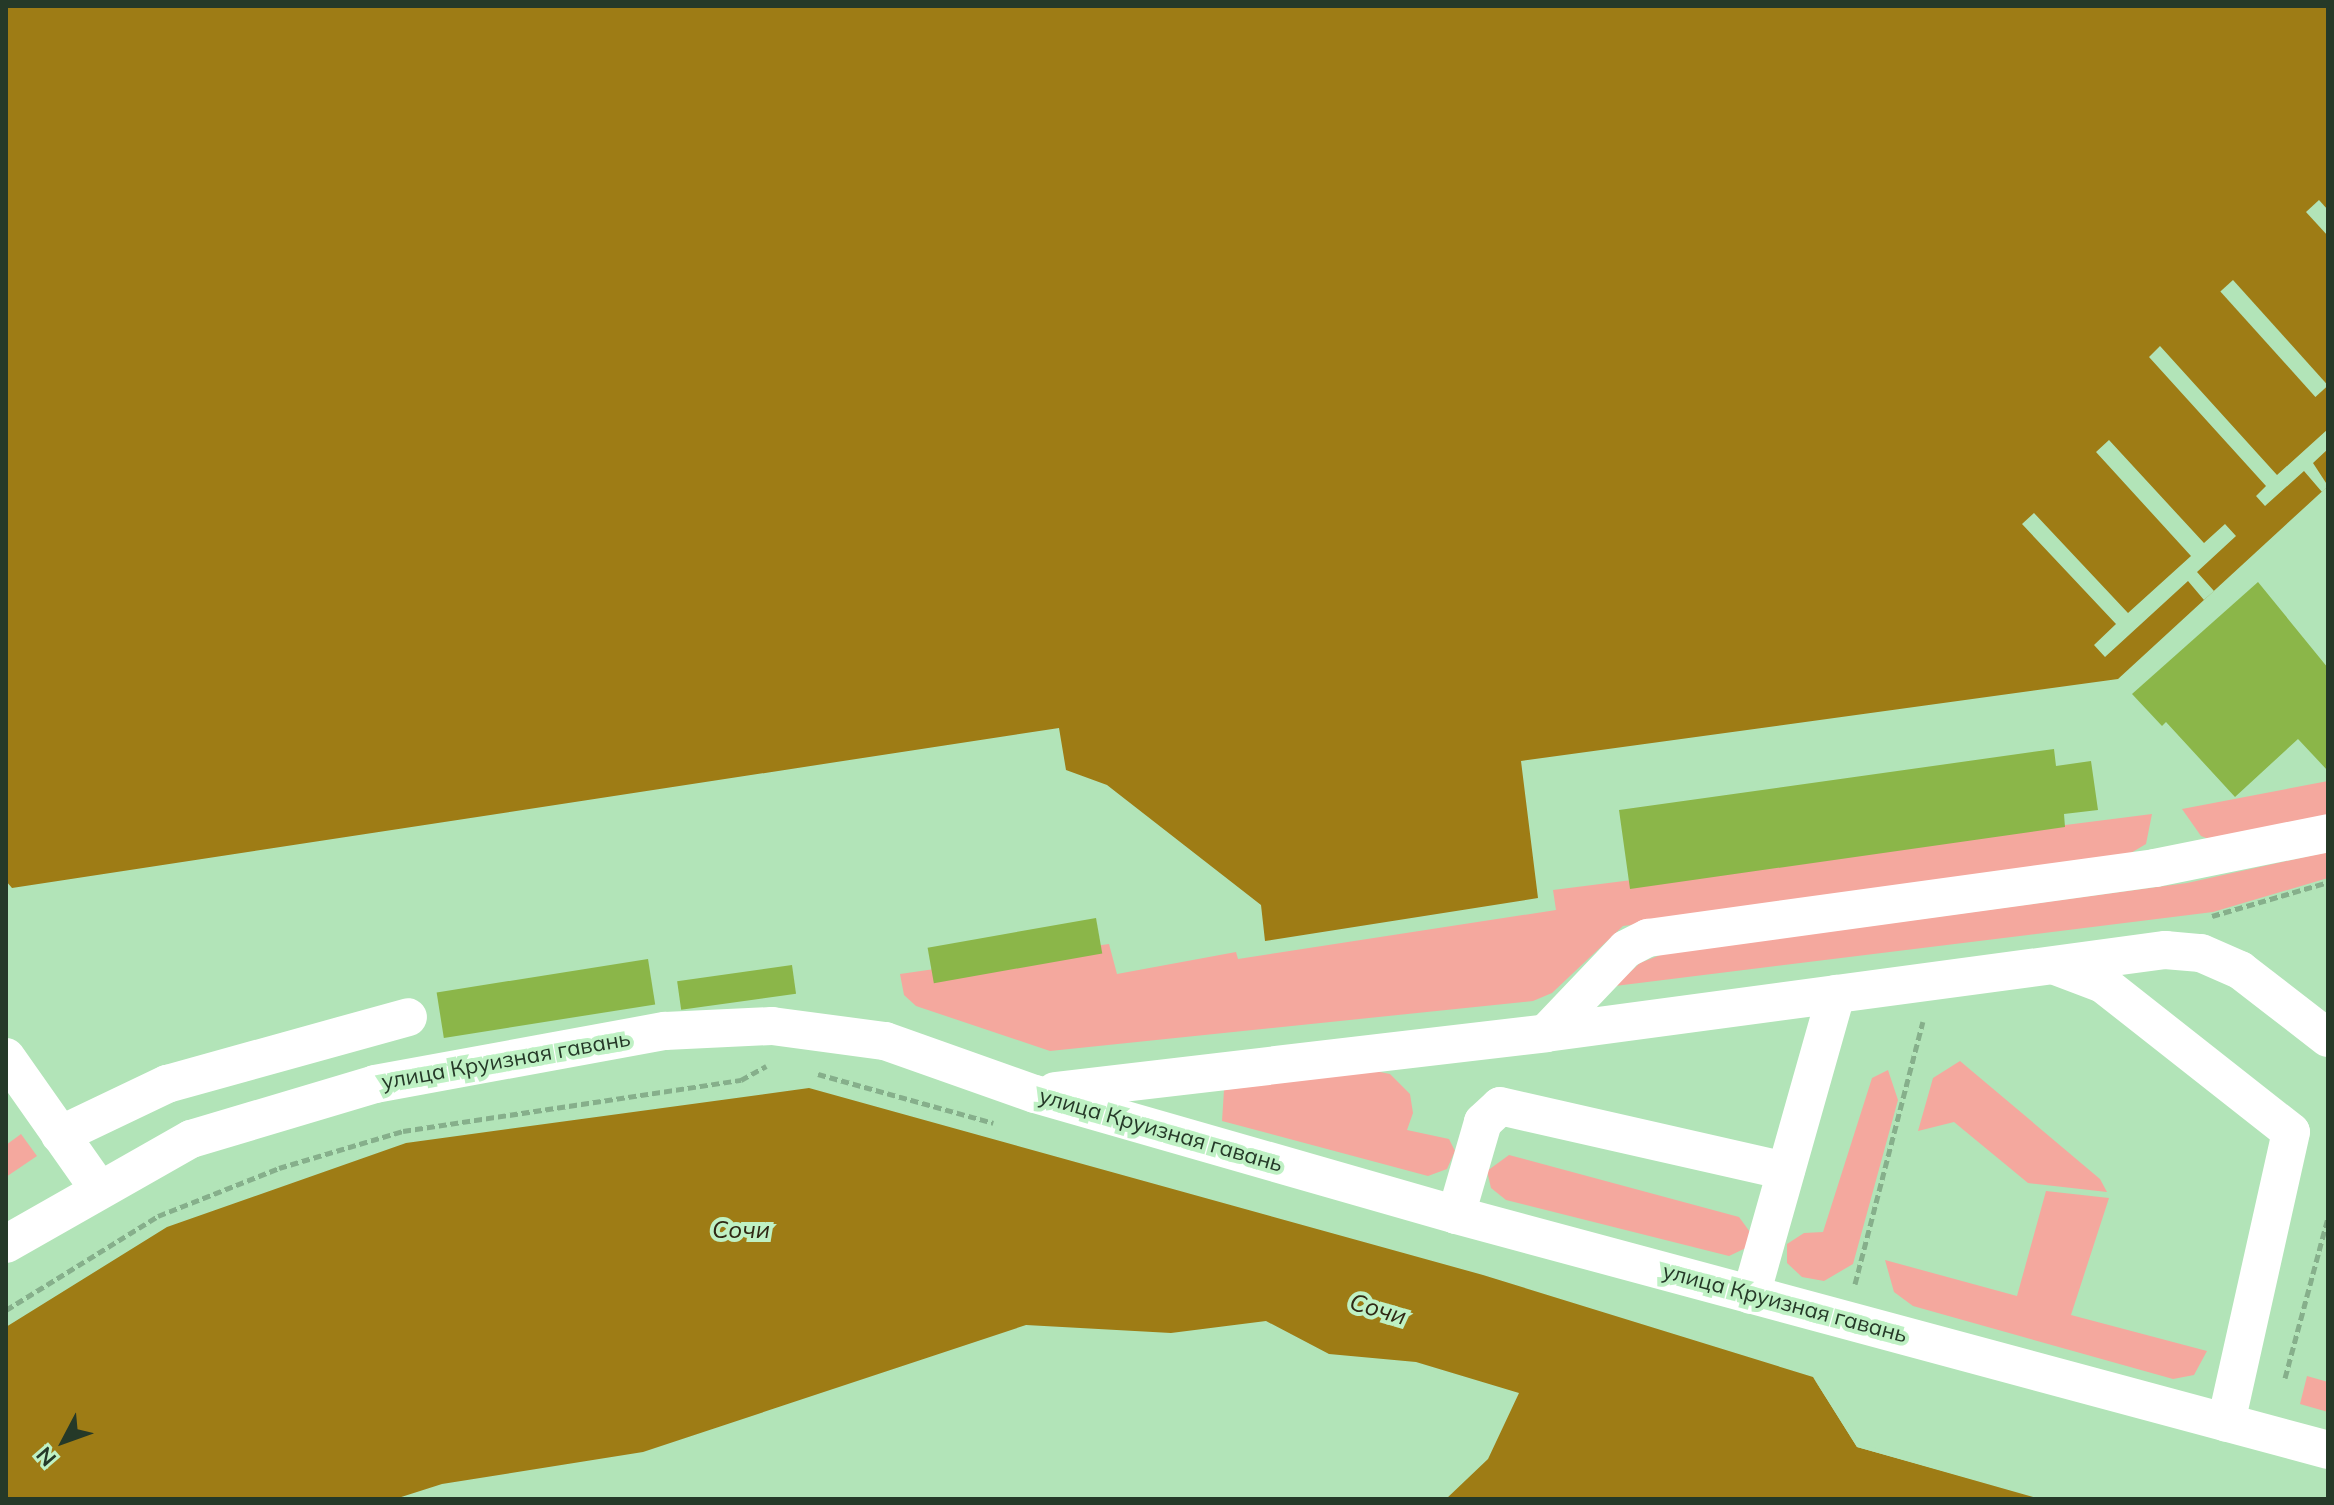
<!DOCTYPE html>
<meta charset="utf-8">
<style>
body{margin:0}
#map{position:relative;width:2334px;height:1505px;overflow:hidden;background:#b2e4b8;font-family:Mulish,sans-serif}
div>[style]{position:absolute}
.green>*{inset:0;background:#f4a89e}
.water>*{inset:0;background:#9e7c15}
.pier>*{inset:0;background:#b2e4b8;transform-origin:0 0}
.building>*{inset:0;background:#8bb649;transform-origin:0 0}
.path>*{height:5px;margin-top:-2.5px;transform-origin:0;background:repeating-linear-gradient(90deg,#86af8b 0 8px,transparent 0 12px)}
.minor>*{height:38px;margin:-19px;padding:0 19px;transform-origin:19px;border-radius:19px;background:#fff}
span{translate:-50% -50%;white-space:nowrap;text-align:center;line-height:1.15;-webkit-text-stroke:8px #bff1c4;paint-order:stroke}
.street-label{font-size:22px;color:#253928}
.water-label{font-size:24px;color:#302814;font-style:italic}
.frame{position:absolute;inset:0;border:8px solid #253928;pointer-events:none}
.north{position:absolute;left:24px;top:1401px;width:80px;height:80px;-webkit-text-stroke:6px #bff1c4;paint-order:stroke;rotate:229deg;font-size:22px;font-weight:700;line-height:32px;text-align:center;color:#253928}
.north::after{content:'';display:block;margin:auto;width:28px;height:36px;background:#253928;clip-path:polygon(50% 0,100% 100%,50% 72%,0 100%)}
</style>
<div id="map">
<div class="green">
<div style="clip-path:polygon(2328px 781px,2328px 819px,2214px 841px,2201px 836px,2182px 809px)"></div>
<div style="clip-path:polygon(2152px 814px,2146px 844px,2119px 860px,1623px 926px,1552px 993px,1533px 1001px,1050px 1051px,916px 1006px,904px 995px,900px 974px,1109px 944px,1117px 974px,1236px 952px,1238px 959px,1556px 910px,1553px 890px)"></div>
<div style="clip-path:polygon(2328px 852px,2328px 878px,2213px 912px,1615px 986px,1640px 963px,1663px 954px,2187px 883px)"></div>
<div style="clip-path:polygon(1960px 1061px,2100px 1179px,2107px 1192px,2028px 1183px,1954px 1122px,1918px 1131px,1933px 1078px)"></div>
<div style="clip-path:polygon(1888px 1070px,1898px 1100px,1853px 1264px,1824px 1281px,1802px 1277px,1787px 1263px,1787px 1244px,1804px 1233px,1823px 1232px,1872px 1078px)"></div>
<div style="clip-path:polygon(1375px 1071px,1390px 1074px,1410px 1094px,1413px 1113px,1407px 1130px,1449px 1139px,1455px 1151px,1447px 1169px,1428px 1176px,1222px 1121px,1224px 1090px)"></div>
<div style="clip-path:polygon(21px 1134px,37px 1156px,6px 1177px,6px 1145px)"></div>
<div style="clip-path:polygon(1509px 1155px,1739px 1217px,1750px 1232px,1748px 1247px,1729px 1256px,1506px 1200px,1491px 1188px,1487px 1171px)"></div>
<div style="clip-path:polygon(2046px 1191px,2109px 1198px,2071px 1315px,2207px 1351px,2194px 1375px,2173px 1379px,1913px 1306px,1894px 1292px,1885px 1260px,2017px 1296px)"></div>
<div style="clip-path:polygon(2307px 1376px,2328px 1382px,2328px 1412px,2300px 1404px)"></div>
</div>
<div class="water">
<div style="clip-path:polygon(6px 6px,2328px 6px,2328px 486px,2118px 679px,1521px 761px,1538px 898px,1265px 941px,1261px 905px,1107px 785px,1066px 770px,1059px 728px,12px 888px,6px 881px)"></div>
<div style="clip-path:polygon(809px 1088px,1483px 1275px,1813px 1377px,1857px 1447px,2040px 1499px,1446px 1499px,1488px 1459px,1519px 1393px,1416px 1362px,1329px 1354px,1266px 1321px,1171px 1333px,1026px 1325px,643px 1452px,442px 1484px,395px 1499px,6px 1499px,6px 1327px,167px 1227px,406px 1143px)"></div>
</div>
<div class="pier">
<div style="clip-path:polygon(2319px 200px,2328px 210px,2328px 236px,2306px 212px)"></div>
<div style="left:2233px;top:280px;width:142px;height:17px;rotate:48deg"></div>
<div style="clip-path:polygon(2160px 346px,2277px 475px,2328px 429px,2328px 449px,2313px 463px,2328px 486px,2322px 492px,2304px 471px,2265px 506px,2256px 496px,2266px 486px,2149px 357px)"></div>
<div style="clip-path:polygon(2109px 440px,2204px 543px,2225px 524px,2236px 536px,2197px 572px,2214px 591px,2204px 600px,2188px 581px,2105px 657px,2094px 645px,2116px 624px,2022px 524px,2034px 513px,2128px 613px,2191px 556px,2096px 452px)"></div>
<div style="clip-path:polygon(1813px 1377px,1859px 1443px,2044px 1499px,1857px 1447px)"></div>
</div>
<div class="building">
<div style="clip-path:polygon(2258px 582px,2328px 668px,2328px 771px,2298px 739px,2235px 797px,2166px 722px,2162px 726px,2132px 694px)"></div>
<div style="clip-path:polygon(2054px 749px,2056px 766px,2091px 761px,2098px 810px,2064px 814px,2065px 827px,1630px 889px,1619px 810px)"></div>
<div style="left:1096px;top:918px;width:36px;height:171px;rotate:80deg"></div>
<div style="left:648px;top:959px;width:46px;height:214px;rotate:81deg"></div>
<div style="left:792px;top:965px;width:29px;height:116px;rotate:82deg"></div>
</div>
<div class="path">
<div style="left:2212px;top:916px;width:121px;rotate:-16.3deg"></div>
<div style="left:818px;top:1074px;width:182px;rotate:15.6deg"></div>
<div style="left:1855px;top:1284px;width:271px;rotate:-75.5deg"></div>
<div style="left:6px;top:1310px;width:179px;rotate:-31.7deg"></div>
<div style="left:158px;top:1216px;width:130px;rotate:-21.6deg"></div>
<div style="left:279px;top:1168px;width:129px;rotate:-16.6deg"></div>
<div style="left:403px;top:1131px;width:342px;rotate:-8.6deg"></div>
<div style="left:741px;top:1080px;width:29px;rotate:-29deg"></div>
<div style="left:2285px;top:1378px;width:166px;rotate:-75deg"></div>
</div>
<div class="minor">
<div style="left:2058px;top:967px;width:48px;rotate:20.7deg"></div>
<div style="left:2103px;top:984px;width:239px;rotate:38.2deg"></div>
<div style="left:2291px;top:1132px;width:298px;rotate:102.6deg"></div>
<div style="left:1546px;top:1033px;width:116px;rotate:-46.4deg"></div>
<div style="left:1626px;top:949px;width:25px;rotate:-27deg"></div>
<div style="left:1648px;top:938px;width:512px;rotate:-7.86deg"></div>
<div style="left:2155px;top:868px;width:177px;rotate:-11.4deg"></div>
<div style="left:6px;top:1057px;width:160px;rotate:54.9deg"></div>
<div style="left:1055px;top:1091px;width:494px;rotate:-6.7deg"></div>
<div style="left:1546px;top:1033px;width:625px;rotate:-7.64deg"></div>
<div style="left:2165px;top:950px;width:36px;rotate:5deg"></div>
<div style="left:2201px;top:953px;width:43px;rotate:23.6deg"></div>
<div style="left:2240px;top:970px;width:111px;rotate:37.7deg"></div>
<div style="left:60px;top:1135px;width:119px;rotate:-25.5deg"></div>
<div style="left:167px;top:1084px;width:250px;rotate:-15.5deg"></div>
<div style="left:1456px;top:1215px;width:97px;rotate:-73.8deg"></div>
<div style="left:1483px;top:1122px;width:23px;rotate:-43deg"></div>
<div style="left:1500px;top:1106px;width:293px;rotate:12.8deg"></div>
<div style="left:6px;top:1244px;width:213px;rotate:-29.6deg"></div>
<div style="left:191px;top:1139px;width:192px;rotate:-16.6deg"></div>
<div style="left:375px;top:1084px;width:295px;rotate:-10.4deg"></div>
<div style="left:665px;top:1031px;width:107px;rotate:-2.7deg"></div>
<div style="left:772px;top:1026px;width:114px;rotate:7.6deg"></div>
<div style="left:885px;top:1041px;width:159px;rotate:19.5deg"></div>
<div style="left:1035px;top:1094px;width:438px;rotate:16deg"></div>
<div style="left:1456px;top:1215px;width:903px;rotate:15.08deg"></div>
<div style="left:1751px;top:1295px;width:313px;rotate:-74.2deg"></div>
</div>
<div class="street-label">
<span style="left:506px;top:1060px;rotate:-10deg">улица Круизная гавань</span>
<span style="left:1161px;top:1130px;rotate:16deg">улица Круизная гавань</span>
<span style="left:1785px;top:1303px;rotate:15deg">улица Круизная гавань</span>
</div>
<div class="water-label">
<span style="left:741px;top:1230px">Сочи</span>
<span style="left:1378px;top:1309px;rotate:16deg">Сочи</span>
</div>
<div class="frame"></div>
<div class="north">N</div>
</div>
